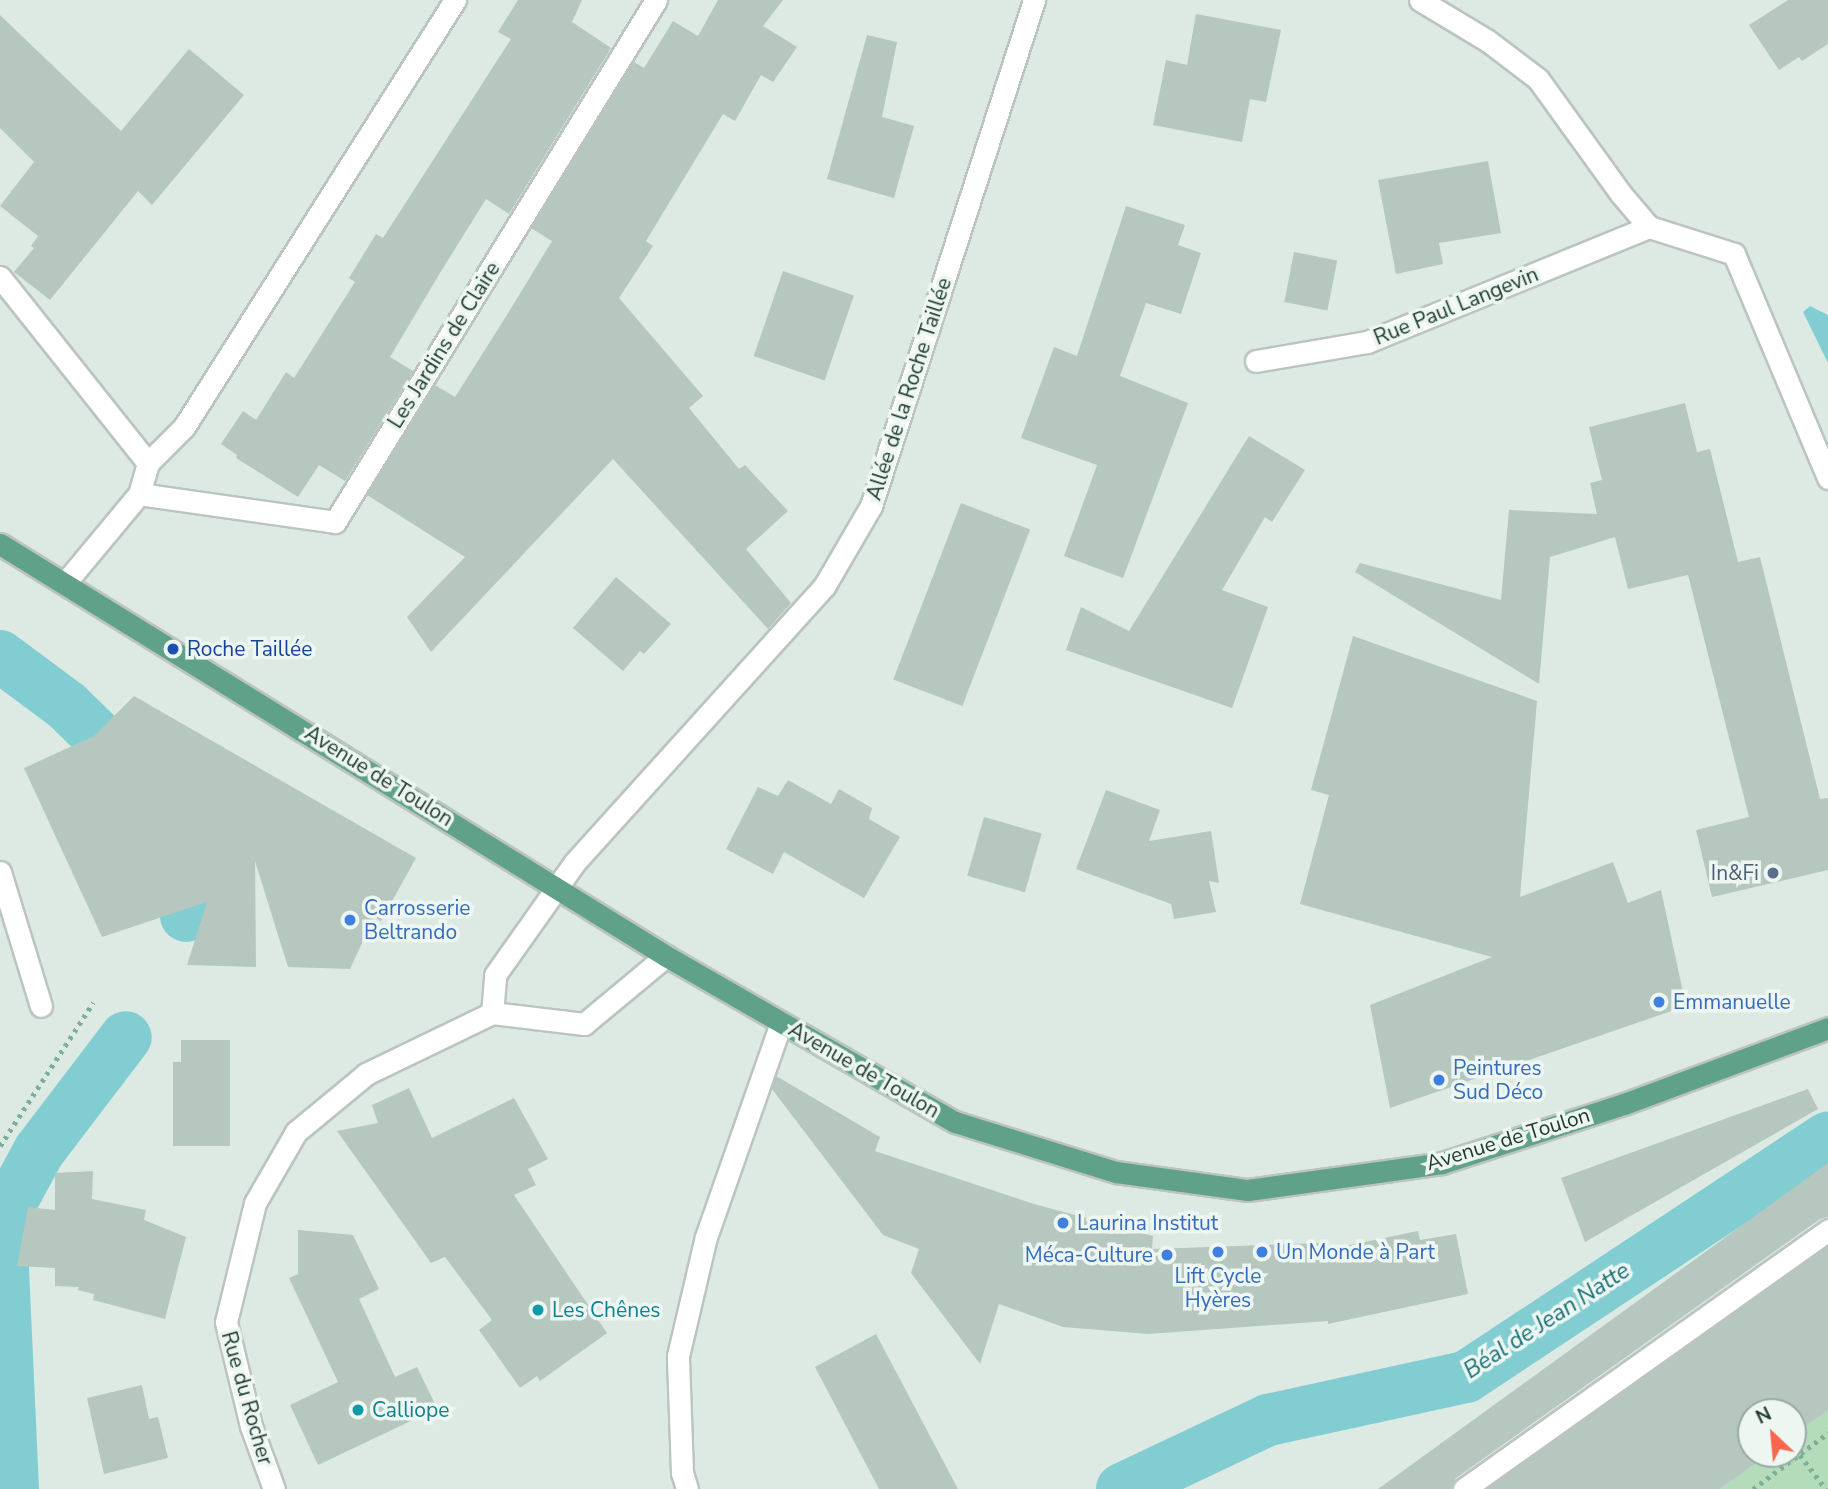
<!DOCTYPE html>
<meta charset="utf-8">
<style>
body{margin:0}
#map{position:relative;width:1828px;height:1489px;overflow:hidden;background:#ddeae3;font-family:"Nunito Sans",sans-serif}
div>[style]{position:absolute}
.green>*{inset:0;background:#b4dcbb}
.water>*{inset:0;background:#82cdd2}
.canal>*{height:52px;margin:-26px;padding:0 26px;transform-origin:26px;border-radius:26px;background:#82cdd2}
.building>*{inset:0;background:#b5c7be;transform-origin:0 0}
.path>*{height:4.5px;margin-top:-2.25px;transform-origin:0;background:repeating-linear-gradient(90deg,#7caf9a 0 3.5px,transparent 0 8.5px)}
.roads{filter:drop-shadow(2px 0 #bcc4c1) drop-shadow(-2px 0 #bcc4c1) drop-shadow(0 2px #bcc4c1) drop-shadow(0 -2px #bcc4c1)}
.lane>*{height:21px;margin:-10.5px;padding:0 10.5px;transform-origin:10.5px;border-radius:10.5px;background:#fff}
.street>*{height:21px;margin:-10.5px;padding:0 10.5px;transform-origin:10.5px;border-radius:10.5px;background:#fff}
.primary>*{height:21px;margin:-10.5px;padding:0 10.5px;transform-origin:10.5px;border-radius:10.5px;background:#60a18a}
.dots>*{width:19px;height:19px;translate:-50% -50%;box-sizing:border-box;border:4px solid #edf6f1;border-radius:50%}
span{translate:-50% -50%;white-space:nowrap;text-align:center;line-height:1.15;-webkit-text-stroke:7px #edf6f1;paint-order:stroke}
.street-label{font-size:21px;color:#1e3930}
.transit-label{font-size:21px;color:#164399}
.left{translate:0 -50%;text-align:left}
.service-label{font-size:21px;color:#4e5e75}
.right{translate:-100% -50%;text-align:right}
.shop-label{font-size:21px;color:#366cbe}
.culture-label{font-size:21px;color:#0d838f}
.water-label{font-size:23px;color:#177077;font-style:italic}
.north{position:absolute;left:1737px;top:1398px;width:70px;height:70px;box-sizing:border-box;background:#edf6f1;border:2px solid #9aaaa4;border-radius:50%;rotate:334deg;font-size:19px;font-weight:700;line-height:28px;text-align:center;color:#1e3930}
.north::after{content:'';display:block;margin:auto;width:24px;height:32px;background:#f7674e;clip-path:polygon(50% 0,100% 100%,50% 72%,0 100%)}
</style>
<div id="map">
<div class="green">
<div style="clip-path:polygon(1828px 1409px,1828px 1489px,1720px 1489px,1767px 1454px,1793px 1454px,1793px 1435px)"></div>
</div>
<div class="water">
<div style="clip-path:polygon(1810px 306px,1828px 315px,1828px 363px,1803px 312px)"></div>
</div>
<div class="canal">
<div style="left:0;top:656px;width:84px;rotate:36.7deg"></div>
<div style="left:67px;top:706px;width:86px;rotate:44.1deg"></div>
<div style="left:129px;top:766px;width:71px;rotate:55.9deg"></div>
<div style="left:169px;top:825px;width:50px;rotate:73.7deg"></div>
<div style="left:183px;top:873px;width:43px;rotate:86deg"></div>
<div style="left:13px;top:1489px;width:268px;rotate:-92.6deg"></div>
<div style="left:1px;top:1221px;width:80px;rotate:-61.5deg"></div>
<div style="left:39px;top:1151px;width:143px;rotate:-52.7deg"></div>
<div style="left:1122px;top:1489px;width:161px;rotate:-25.3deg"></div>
<div style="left:1268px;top:1420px;width:203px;rotate:-12.3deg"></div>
<div style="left:1466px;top:1377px;width:434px;rotate:-33.5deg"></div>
</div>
<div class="building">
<div style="clip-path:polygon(518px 0,582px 0,572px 22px,611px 48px,509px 214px,486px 199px,440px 273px,390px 357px,413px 371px,345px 481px,319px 465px,298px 497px,236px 458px,237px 455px,221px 444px,243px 411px,256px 420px,286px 372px,294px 378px,355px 282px,349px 278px,376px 234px,383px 238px,511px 39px,498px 32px)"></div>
<div style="clip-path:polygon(718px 0,783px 0,763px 26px,797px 47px,773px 82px,761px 75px,735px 121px,723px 114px,646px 241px,653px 246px,619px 298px,703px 396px,689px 408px,739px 469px,745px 465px,788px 511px,746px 549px,791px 603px,768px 629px,613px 459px,431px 652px,407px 617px,465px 557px,367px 495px,435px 385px,455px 397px,507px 315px,552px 241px,531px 228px,634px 62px,644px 68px,673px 21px,698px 36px)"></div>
<div style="clip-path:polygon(1788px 0,1828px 0,1828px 44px,1802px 61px,1799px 57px,1779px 70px,1749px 25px)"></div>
<div style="clip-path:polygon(1196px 14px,1281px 30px,1266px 102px,1250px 99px,1242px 142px,1153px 125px,1166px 60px,1187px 65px)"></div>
<div style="clip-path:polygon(0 15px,121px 131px,189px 49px,244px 95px,152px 205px,138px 191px,50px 300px,14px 272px,34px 248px,31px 246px,38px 236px,0 206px,34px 162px,0 128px)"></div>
<div style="clip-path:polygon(867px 35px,897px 42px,882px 117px,914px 126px,894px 198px,827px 179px)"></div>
<div style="clip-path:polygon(1488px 161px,1501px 233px,1439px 243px,1443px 264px,1396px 274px,1378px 180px)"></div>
<div style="clip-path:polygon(1126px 206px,1185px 225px,1178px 245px,1201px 253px,1181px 314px,1146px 303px,1120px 376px,1188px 403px,1123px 578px,1064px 556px,1097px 465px,1021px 438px,1054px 347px,1077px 356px)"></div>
<div style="left:1294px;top:252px;width:44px;height:51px;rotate:11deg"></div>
<div style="left:783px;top:271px;width:75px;height:90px;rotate:19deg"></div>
<div style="clip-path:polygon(1685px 403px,1697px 452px,1710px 449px,1738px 562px,1760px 557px,1820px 799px,1828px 798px,1828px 870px,1712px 897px,1696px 830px,1749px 817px,1688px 575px,1628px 589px,1615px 537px,1550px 557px,1539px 684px,1355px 572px,1360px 563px,1501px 600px,1509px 510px,1597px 514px,1590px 483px,1602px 480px,1589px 427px)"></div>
<div style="clip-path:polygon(1249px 436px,1305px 470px,1272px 522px,1265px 517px,1222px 590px,1268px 607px,1232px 708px,1066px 650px,1081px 607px,1129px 631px)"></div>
<div style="left:961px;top:503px;width:74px;height:189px;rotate:21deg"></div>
<div style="clip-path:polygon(616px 577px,671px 624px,644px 654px,640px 651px,623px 671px,573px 628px)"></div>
<div style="clip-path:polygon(1353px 636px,1537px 701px,1520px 897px,1613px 862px,1628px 903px,1661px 890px,1686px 1006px,1390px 1108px,1370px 1005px,1492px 957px,1300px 904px,1329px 795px,1311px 790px)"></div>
<div style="clip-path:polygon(134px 696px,416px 858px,381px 921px,374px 917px,350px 969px,288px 967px,255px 861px,256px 967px,187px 965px,207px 902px,102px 937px,24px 768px,94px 736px)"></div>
<div style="clip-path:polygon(788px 780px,831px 804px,839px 789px,872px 808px,869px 819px,900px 837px,864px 898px,784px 852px,773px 874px,726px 849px,758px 787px,778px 796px)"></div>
<div style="clip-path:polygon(1106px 790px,1160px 810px,1149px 841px,1211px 831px,1219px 883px,1209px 881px,1216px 912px,1174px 919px,1171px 904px,1076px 869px)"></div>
<div style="left:984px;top:817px;width:60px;height:61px;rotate:16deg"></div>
<div style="clip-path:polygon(181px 1040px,230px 1040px,230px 1146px,173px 1146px,173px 1062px,181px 1062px)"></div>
<div style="clip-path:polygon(776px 1076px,880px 1137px,875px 1151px,1034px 1204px,1153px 1236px,1152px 1249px,1320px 1243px,1321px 1251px,1418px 1231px,1420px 1240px,1456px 1234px,1468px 1294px,1328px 1324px,1328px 1321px,1148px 1334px,1063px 1327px,999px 1304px,980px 1364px,911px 1273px,919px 1249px,883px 1235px,772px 1089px)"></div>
<div style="clip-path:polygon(409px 1088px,432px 1138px,514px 1098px,548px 1159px,528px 1169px,536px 1185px,514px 1195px,607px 1333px,540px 1381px,537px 1376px,520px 1388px,479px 1330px,492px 1320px,445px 1257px,431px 1263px,337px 1131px,378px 1123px,372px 1105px)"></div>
<div style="clip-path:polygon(1808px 1089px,1818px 1109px,1585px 1242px,1561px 1178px)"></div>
<div style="clip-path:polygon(1828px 1163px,1828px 1217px,1820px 1219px,1456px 1478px,1451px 1489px,1378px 1489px)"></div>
<div style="clip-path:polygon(93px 1171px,92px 1199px,146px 1210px,144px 1220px,186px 1237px,165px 1319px,93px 1300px,94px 1294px,78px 1290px,79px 1287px,55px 1286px,55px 1268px,17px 1266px,28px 1207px,55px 1210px,55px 1173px)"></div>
<div style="clip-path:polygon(298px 1230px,353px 1235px,379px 1289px,359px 1299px,395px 1377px,417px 1367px,435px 1404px,413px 1415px,415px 1419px,318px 1465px,290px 1405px,338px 1382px,289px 1278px,298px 1274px)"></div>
<div style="clip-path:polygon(1828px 1246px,1828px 1410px,1793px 1435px,1793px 1412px,1751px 1412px,1751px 1454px,1768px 1454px,1720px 1489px,1487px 1489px)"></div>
<div style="clip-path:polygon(876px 1334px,958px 1489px,879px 1489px,815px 1367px)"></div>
<div style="clip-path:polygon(142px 1385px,149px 1419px,158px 1417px,168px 1458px,104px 1474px,87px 1398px)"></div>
</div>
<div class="path">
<div style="left:0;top:1146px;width:171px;rotate:-57deg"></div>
<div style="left:1800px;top:1455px;width:43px;rotate:52.6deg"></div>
<div style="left:1753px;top:1489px;width:94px;rotate:-36.7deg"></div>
</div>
<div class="roads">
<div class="lane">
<div style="left:148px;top:463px;width:51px;rotate:-45deg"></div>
<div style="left:184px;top:427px;width:506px;rotate:-57.6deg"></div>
<div style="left:139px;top:494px;width:198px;rotate:8.1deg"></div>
<div style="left:335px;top:522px;width:613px;rotate:-58.41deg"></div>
<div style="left:0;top:872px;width:140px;rotate:73deg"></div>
<div style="left:1464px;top:1489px;width:447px;rotate:-35.4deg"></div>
</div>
<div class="street">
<div style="left:1420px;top:0;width:79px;rotate:31.1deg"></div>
<div style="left:1488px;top:41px;width:63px;rotate:37.2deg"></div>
<div style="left:1538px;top:79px;width:142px;rotate:54.2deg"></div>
<div style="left:1621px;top:194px;width:43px;rotate:49.7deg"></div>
<div style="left:1649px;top:227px;width:89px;rotate:17.6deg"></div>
<div style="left:1734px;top:254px;width:243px;rotate:67.2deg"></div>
<div style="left:0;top:277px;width:238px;rotate:51.5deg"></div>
<div style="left:148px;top:463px;width:32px;rotate:106deg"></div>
<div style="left:139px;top:494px;width:116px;rotate:129.7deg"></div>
<div style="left:1256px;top:361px;width:113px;rotate:-9.7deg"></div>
<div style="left:1367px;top:342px;width:305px;rotate:-22.2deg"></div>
<div style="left:492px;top:1013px;width:38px;rotate:-85deg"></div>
<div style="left:495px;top:975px;width:138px;rotate:-54.7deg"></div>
<div style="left:575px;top:862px;width:373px;rotate:-47.9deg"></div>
<div style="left:825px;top:585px;width:91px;rotate:-59.8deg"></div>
<div style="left:871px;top:506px;width:532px;rotate:-72.14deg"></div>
<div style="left:492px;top:1013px;width:93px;rotate:6.8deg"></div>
<div style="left:584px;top:1024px;width:107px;rotate:-39.7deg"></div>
<div style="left:274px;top:1489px;width:67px;rotate:-110.1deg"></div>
<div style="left:251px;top:1426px;width:107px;rotate:-103.5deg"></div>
<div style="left:226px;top:1322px;width:122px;rotate:-76.3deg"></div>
<div style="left:255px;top:1203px;width:82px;rotate:-60deg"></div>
<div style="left:296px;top:1132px;width:91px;rotate:-39.6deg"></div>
<div style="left:366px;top:1074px;width:140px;rotate:-25.8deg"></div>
<div style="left:687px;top:1489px;width:17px;rotate:-107deg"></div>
<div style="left:682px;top:1473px;width:117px;rotate:-92deg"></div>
<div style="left:678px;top:1356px;width:122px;rotate:-76.8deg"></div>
<div style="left:706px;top:1237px;width:227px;rotate:-70.7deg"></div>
</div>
<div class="primary">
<div style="left:0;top:544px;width:783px;rotate:31.74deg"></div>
<div style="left:666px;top:956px;width:333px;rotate:29.9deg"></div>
<div style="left:955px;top:1122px;width:169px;rotate:17.3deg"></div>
<div style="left:1116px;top:1172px;width:133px;rotate:7.8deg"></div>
<div style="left:1248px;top:1190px;width:196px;rotate:-7.9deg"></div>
<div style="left:1442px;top:1163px;width:191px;rotate:-18deg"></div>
<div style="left:1624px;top:1104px;width:218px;rotate:-20.4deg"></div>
</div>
</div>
<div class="dots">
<div style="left:173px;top:649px;background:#1a4fb4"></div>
<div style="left:1773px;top:873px;background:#5c6f8a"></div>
<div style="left:350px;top:920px;background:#3f7fe0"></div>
<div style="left:1659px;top:1002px;background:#3f7fe0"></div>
<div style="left:1439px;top:1080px;background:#3f7fe0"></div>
<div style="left:1063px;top:1223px;background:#3f7fe0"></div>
<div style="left:1218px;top:1252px;background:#3f7fe0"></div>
<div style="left:1262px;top:1252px;background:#3f7fe0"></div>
<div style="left:1167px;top:1255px;background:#3f7fe0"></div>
<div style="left:538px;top:1310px;background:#0f9aa8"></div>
<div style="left:358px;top:1410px;background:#0f9aa8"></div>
</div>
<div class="street-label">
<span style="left:1456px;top:306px;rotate:-22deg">Rue Paul Langevin</span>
<span style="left:444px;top:345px;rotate:-58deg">Les Jardins de Claire</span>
<span style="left:909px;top:389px;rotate:-72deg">Allée de la Roche Taillée</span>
<span style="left:379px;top:776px;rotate:32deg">Avenue de Toulon</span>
<span style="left:864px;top:1070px;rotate:30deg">Avenue de Toulon</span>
<span style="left:1508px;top:1139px;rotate:-17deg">Avenue de Toulon</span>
<span style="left:247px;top:1398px;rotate:74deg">Rue du Rocher</span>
</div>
<div class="transit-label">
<span class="left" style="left:187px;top:649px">Roche Taillée</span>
</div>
<div class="service-label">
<span class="right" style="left:1759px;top:873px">In&amp;Fi</span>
</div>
<div class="shop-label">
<span class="left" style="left:364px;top:920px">Carrosserie<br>Beltrando</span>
<span class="left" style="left:1673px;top:1002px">Emmanuelle</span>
<span class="left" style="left:1453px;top:1080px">Peintures<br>Sud Déco</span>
<span class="left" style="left:1077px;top:1223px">Laurina Institut</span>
<span class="left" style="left:1276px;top:1252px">Un Monde à Part</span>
<span class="right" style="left:1153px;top:1255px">Méca-Culture</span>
<span style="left:1218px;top:1288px">Lift Cycle<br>Hyères</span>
</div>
<div class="culture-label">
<span class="left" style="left:552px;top:1310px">Les Chênes</span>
<span class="left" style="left:372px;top:1410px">Calliope</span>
</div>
<div class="water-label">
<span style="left:1547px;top:1321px;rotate:-33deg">Béal de Jean Natte</span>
</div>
<div class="north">N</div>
</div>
